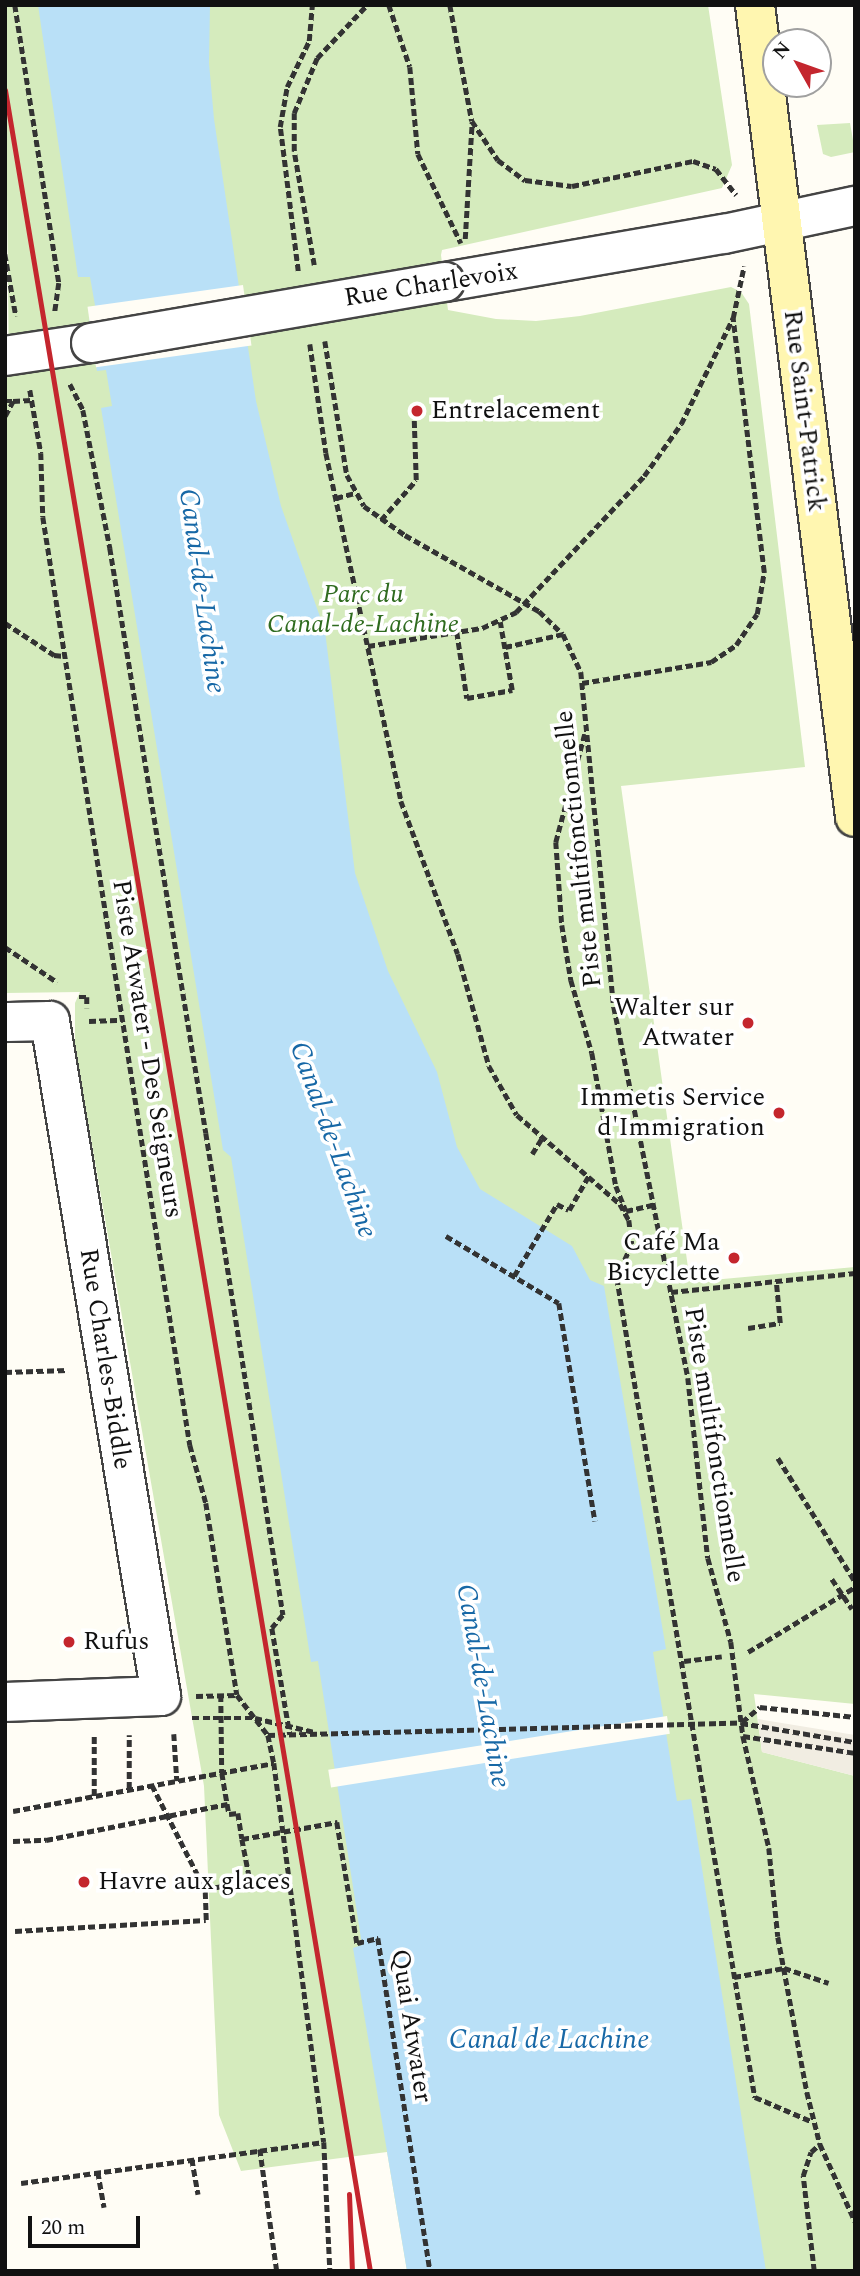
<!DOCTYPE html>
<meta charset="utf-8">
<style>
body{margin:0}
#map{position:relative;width:860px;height:2276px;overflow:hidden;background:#fffdf5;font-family:Spectral,serif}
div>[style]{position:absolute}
.green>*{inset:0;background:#d5ebbd}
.plaza>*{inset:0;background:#f1ede2}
.water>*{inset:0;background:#b9e0f7}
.pier>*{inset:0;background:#fffdf5;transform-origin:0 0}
.path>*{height:4.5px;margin-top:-2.25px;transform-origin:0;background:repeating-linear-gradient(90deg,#333 0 7px,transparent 0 10.5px)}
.roads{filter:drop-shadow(2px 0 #444) drop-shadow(-2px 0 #444) drop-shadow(0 2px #444) drop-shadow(0 -2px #444)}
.minor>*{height:38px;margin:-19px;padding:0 19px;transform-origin:19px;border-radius:19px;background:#fff}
.tertiary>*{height:38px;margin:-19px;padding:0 19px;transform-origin:19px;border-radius:19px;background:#fff}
.secondary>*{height:38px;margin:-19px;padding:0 19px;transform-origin:19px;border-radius:19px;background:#fff6b0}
.rail>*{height:5px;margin:-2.5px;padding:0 2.5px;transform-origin:2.5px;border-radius:2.5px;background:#c4262e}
.bridges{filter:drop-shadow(2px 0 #444) drop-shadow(-2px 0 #444) drop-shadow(0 2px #444) drop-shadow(0 -2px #444)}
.tertiary-bridge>*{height:38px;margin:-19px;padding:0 19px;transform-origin:19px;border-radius:19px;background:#fff}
.dots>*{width:19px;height:19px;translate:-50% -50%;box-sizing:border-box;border:4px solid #fff;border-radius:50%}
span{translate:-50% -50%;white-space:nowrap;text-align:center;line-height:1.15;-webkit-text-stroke:7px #fff;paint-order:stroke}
.street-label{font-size:26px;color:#111}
.poi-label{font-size:26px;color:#111}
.left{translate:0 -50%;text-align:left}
.right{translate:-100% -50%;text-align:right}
.park-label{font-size:26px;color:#2f6b1f;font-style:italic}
.water-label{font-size:28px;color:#1768a6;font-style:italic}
.frame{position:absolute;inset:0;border:7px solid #111;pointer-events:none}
.north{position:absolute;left:762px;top:28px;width:70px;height:70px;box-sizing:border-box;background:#fff;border:2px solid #a0a0a0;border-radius:50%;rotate:310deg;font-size:19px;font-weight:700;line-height:28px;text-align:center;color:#111}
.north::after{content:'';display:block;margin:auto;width:24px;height:32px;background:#c4262e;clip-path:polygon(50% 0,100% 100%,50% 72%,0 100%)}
.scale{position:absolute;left:28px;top:2216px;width:112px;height:32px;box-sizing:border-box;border:4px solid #111;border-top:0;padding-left:9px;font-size:21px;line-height:24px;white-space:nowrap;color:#111;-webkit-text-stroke:5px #fff;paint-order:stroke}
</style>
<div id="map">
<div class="green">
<div style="clip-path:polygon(5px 5px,708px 5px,732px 165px,722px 188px,442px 250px,441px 255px,448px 310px,496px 319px,536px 321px,580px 316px,731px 287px,741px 292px,749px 304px,805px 767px,621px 786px,690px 1282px,855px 1267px,855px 1704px,754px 1694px,762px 1752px,855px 1776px,855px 2271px,407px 2271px,387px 2152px,241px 2171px,219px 2115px,204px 1786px,75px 1047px,75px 1003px,80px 992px,5px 993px,5px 378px,9px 377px)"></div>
<div style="clip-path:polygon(850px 123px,855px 152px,831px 157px,823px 154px,817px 125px)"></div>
</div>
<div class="plaza">
<div style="clip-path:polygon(758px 1719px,855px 1735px,855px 1776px,762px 1752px)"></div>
</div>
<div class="water">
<div style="clip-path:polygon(38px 5px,210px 5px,209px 63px,214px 119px,256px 401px,281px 506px,325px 631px,355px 873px,388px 971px,437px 1072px,457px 1147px,480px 1189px,572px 1246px,590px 1280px,604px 1286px,666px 1649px,653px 1652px,677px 1801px,691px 1799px,766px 2271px,407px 2271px,353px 1948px,362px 1945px,318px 1661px,311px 1662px,231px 1157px,223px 1150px,101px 408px,112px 406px,106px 370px,97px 371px,91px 343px,89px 313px,96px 311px,90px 277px,78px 277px)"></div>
</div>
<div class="pier">
<div style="left:243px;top:285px;width:61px;height:157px;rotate:82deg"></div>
<div style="left:667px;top:1716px;width:18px;height:343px;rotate:81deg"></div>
</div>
<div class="path">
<div style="left:15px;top:5px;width:281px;rotate:81deg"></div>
<div style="left:59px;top:283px;width:29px;rotate:98deg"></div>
<div style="left:389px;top:5px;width:65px;rotate:71.3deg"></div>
<div style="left:410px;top:67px;width:87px;rotate:84.7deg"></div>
<div style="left:418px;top:154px;width:99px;rotate:64.2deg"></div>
<div style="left:450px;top:5px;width:118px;rotate:79.3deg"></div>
<div style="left:472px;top:121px;width:47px;rotate:56.3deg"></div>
<div style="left:498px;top:160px;width:34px;rotate:37deg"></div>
<div style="left:525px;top:180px;width:47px;rotate:7.3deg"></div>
<div style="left:572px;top:186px;width:124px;rotate:-11.7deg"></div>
<div style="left:693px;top:161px;width:24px;rotate:19deg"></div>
<div style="left:716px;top:169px;width:33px;rotate:52deg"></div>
<div style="left:465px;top:239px;width:117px;rotate:-86.6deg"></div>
<div style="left:5px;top:254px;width:63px;rotate:79.9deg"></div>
<div style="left:314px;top:265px;width:116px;rotate:-100deg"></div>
<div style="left:294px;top:151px;width:38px;rotate:-90deg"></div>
<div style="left:294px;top:113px;width:60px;rotate:-67.3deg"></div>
<div style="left:317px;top:58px;width:73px;rotate:-46.7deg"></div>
<div style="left:298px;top:271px;width:145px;rotate:-97.1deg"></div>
<div style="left:280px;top:127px;width:41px;rotate:-80.1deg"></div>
<div style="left:287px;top:87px;width:51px;rotate:-64.4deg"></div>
<div style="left:309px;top:41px;width:36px;rotate:-85deg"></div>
<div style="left:325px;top:341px;width:136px;rotate:80.7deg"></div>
<div style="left:347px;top:475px;width:35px;rotate:61deg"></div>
<div style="left:364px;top:506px;width:50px;rotate:35.3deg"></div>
<div style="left:405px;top:535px;width:154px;rotate:29.6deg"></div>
<div style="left:539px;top:611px;width:33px;rotate:44deg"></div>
<div style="left:563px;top:634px;width:42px;rotate:64.7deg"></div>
<div style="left:581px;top:672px;width:337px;rotate:84.4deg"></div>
<div style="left:614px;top:1007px;width:378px;rotate:78.7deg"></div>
<div style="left:688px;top:1378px;width:181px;rotate:83.7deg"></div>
<div style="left:708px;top:1558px;width:87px;rotate:74.7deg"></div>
<div style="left:731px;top:1642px;width:95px;rotate:82.7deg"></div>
<div style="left:743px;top:1736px;width:115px;rotate:76.9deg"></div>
<div style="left:769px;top:1848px;width:89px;rotate:84.2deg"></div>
<div style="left:778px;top:1937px;width:158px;rotate:79.4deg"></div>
<div style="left:807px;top:2092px;width:54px;rotate:76deg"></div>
<div style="left:820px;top:2144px;width:85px;rotate:65.6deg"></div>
<div style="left:310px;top:344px;width:110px;rotate:81.6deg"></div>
<div style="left:326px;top:453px;width:356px;rotate:77.8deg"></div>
<div style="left:401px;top:801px;width:163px;rotate:69.6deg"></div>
<div style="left:458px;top:954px;width:116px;rotate:74.5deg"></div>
<div style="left:489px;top:1066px;width:56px;rotate:60.3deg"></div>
<div style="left:517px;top:1115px;width:136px;rotate:40.8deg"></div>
<div style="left:620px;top:1204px;width:18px;rotate:61deg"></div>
<div style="left:629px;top:1220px;width:24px;rotate:83deg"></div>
<div style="left:632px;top:1244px;width:37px;rotate:114deg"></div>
<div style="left:617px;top:1278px;width:831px;rotate:80.44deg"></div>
<div style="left:755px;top:2097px;width:63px;rotate:23.3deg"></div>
<div style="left:70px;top:384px;width:29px;rotate:63deg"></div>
<div style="left:83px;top:410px;width:141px;rotate:78.9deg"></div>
<div style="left:110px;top:548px;width:593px;rotate:80.68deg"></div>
<div style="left:206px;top:1133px;width:488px;rotate:80.9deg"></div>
<div style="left:283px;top:1615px;width:17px;rotate:130deg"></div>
<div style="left:272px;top:1628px;width:108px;rotate:80.4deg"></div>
<div style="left:30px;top:390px;width:64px;rotate:80.1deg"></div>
<div style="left:41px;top:453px;width:64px;rotate:88.2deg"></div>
<div style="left:43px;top:517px;width:940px;rotate:81deg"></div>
<div style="left:190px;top:1445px;width:60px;rotate:74.6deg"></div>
<div style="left:206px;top:1503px;width:194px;rotate:80.8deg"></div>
<div style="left:237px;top:1695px;width:51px;rotate:52.2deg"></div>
<div style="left:268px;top:1735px;width:29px;rotate:78deg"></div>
<div style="left:274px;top:1763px;width:382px;rotate:82.5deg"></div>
<div style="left:324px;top:2142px;width:129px;rotate:87.3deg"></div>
<div style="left:5px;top:401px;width:8px"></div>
<div style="left:5px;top:416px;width:17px;rotate:-62deg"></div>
<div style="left:13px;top:401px;width:18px;rotate:-3deg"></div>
<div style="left:336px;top:498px;width:20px;rotate:-15deg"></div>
<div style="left:381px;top:520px;width:53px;rotate:-48.8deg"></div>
<div style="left:416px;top:480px;width:60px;rotate:-91.9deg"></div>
<div style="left:5px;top:623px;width:59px;rotate:33.1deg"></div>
<div style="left:54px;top:655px;width:10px;rotate:6deg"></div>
<div style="left:457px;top:632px;width:67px;rotate:81.4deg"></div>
<div style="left:467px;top:698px;width:46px;rotate:-10.1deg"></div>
<div style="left:512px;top:690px;width:69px;rotate:-100deg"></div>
<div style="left:368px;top:646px;width:115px;rotate:-9deg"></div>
<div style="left:482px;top:628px;width:38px;rotate:-25deg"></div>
<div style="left:516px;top:612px;width:187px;rotate:-46.7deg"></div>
<div style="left:644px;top:476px;width:64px;rotate:-54.6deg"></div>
<div style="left:681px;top:424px;width:118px;rotate:-63.9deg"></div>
<div style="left:505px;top:647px;width:59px;rotate:-12.6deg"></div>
<div style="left:582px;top:683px;width:131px;rotate:-9.2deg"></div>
<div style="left:711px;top:662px;width:30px;rotate:-34deg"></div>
<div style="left:736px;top:645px;width:37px;rotate:-56deg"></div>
<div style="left:757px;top:614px;width:43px;rotate:-80.5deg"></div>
<div style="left:764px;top:572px;width:256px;rotate:-97deg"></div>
<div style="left:733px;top:318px;width:53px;rotate:-78.1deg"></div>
<div style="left:585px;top:734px;width:112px;rotate:105deg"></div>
<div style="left:556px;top:842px;width:83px;rotate:85.9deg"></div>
<div style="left:562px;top:925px;width:56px;rotate:80.7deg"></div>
<div style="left:571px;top:980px;width:76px;rotate:74deg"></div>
<div style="left:592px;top:1053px;width:135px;rotate:79.8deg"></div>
<div style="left:616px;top:1186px;width:27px;rotate:68deg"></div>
<div style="left:626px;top:1211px;width:28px;rotate:-13deg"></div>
<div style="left:5px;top:947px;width:63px;rotate:33.9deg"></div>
<div style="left:79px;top:997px;width:8px"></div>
<div style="left:87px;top:997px;width:11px;rotate:90deg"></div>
<div style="left:89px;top:1021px;width:34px;rotate:-2deg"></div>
<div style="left:532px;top:1154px;width:19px;rotate:-58deg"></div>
<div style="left:446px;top:1236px;width:131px;rotate:30.7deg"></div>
<div style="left:559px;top:1303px;width:221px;rotate:80.6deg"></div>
<div style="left:514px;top:1276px;width:84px;rotate:-59.2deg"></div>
<div style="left:557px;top:1204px;width:13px;rotate:27deg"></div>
<div style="left:569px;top:1210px;width:39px;rotate:-60deg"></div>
<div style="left:671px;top:1292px;width:185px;rotate:-5.9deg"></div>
<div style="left:748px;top:1328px;width:32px;rotate:-9deg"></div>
<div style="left:780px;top:1323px;width:42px;rotate:-95.4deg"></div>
<div style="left:5px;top:1372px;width:63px;rotate:-1.8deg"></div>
<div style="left:778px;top:1458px;width:145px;rotate:58deg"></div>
<div style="left:832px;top:1579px;width:36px;rotate:56deg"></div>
<div style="left:748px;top:1652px;width:125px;rotate:-31.3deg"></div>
<div style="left:684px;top:1661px;width:38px;rotate:-7deg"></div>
<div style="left:221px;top:1695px;width:78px;rotate:89.3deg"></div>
<div style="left:222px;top:1773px;width:42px;rotate:80.3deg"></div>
<div style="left:229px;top:1814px;width:9px;rotate:-6deg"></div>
<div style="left:238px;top:1813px;width:26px;rotate:81deg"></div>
<div style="left:242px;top:1839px;width:97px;rotate:-10.1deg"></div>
<div style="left:337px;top:1822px;width:123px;rotate:80.6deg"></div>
<div style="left:357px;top:1943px;width:22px;rotate:-13deg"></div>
<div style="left:378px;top:1938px;width:337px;rotate:81.1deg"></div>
<div style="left:196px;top:1696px;width:41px;rotate:-1.4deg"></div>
<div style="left:192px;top:1718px;width:63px"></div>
<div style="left:255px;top:1718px;width:61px;rotate:13.3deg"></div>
<div style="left:742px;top:1722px;width:23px;rotate:-40deg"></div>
<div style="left:760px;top:1707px;width:96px;rotate:6deg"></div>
<div style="left:174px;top:1734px;width:47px;rotate:86.3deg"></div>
<div style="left:268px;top:1735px;width:473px;rotate:-1.5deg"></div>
<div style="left:741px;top:1723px;width:116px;rotate:9.5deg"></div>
<div style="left:743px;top:1736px;width:113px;rotate:8.6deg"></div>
<div style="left:152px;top:1785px;width:117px;rotate:63deg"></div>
<div style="left:205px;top:1889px;width:86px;rotate:-9.4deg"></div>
<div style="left:129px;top:1789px;width:54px;rotate:-90deg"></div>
<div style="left:94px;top:1796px;width:61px;rotate:-90deg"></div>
<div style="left:13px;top:1811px;width:265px;rotate:-10.4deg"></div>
<div style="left:242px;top:1839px;width:42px;rotate:79deg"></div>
<div style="left:13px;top:1841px;width:33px;rotate:-2deg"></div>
<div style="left:46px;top:1840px;width:185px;rotate:-11.2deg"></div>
<div style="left:15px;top:1931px;width:191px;rotate:-3.3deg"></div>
<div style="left:206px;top:1920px;width:31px;rotate:-92deg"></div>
<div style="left:734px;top:1977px;width:51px;rotate:-10.2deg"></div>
<div style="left:784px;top:1968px;width:47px;rotate:18.4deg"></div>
<div style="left:260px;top:2149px;width:123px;rotate:82.1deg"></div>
<div style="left:192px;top:2159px;width:36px;rotate:80deg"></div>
<div style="left:98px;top:2172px;width:36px;rotate:80deg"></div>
<div style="left:21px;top:2183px;width:306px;rotate:-7.7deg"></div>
<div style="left:814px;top:2271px;width:96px;rotate:-96.6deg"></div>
<div style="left:803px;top:2176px;width:25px;rotate:-72deg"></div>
<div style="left:811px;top:2152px;width:12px;rotate:-42deg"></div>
</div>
<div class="roads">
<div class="minor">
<div style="left:5px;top:1022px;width:45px;rotate:-1.3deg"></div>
<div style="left:50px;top:1021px;width:684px;rotate:80.66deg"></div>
<div style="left:161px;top:1696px;width:156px;rotate:177.8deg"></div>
</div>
<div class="tertiary">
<div style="left:445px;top:282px;width:283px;rotate:-9.8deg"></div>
<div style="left:724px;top:234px;width:134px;rotate:-12.1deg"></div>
<div style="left:5px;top:356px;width:87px;rotate:-8.6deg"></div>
</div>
<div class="secondary">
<div style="left:755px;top:5px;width:818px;rotate:82.98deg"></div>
</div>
</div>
<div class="rail">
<div style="left:5px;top:90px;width:2211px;rotate:80.5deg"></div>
<div style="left:349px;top:2194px;width:77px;rotate:87.8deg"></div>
</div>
<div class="bridges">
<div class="tertiary-bridge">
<div style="left:91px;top:343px;width:359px;rotate:-9.8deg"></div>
</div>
</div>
<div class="dots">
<div style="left:417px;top:411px;background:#c4262e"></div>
<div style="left:748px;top:1023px;background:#c4262e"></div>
<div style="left:779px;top:1113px;background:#c4262e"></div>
<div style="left:734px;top:1258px;background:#c4262e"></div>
<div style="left:69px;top:1642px;background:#c4262e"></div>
<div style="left:84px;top:1882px;background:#c4262e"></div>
</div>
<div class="street-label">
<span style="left:431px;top:285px;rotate:-9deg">Rue Charlevoix</span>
<span style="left:804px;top:411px;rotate:83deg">Rue Saint-Patrick</span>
<span style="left:579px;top:849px;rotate:-96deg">Piste multifonctionnelle</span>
<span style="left:147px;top:1049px;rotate:81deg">Piste Atwater - Des Seigneurs</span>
<span style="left:105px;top:1359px;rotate:81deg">Rue Charles-Biddle</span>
<span style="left:714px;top:1445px;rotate:81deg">Piste multifonctionnelle</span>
<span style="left:411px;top:2026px;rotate:81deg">Quai Atwater</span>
</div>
<div class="poi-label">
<span class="left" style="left:431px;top:411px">Entrelacement</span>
<span class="right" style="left:734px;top:1023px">Walter sur<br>Atwater</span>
<span class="right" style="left:765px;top:1113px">Immetis Service<br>d'Immigration</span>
<span class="right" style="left:720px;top:1258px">Café Ma<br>Bicyclette</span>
<span class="left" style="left:83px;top:1642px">Rufus</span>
<span class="left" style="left:98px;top:1882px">Havre aux glaces</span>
</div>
<div class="park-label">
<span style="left:363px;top:610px">Parc du<br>Canal-de-Lachine</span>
</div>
<div class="water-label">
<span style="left:202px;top:591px;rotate:82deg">Canal-de-Lachine</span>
<span style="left:333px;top:1140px;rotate:70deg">Canal-de-Lachine</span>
<span style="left:483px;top:1686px;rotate:80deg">Canal-de-Lachine</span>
<span style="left:549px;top:2040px">Canal de Lachine</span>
</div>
<div class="frame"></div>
<div class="north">N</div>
<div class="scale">20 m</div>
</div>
